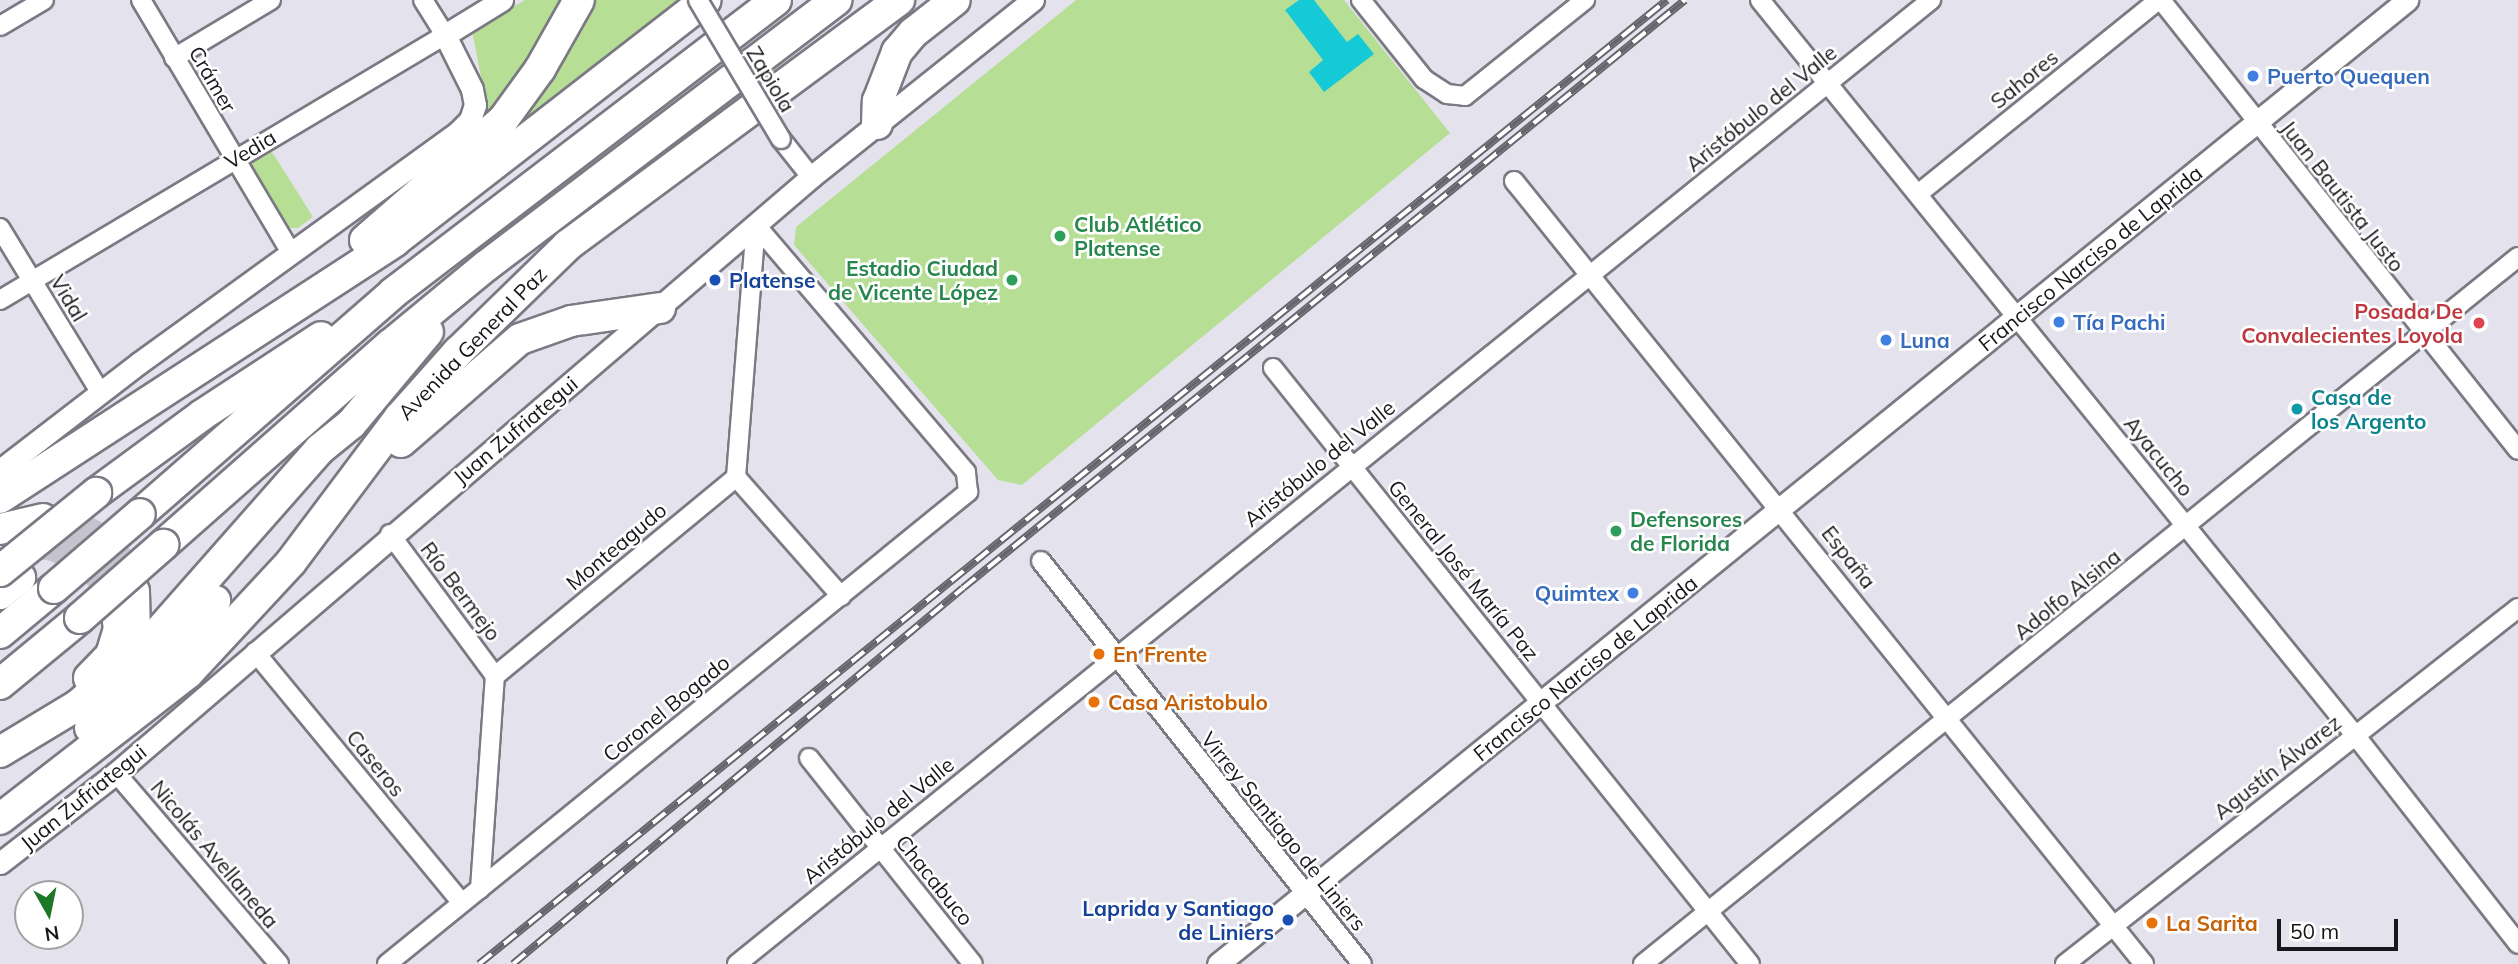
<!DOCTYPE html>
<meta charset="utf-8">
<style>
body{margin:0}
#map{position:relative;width:2518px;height:964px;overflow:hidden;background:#e4e2ed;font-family:Mulish,sans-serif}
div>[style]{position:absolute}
.green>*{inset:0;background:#b7de95}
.water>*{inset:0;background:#15c9d6}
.motorway-tunnel>*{height:30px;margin-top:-15px;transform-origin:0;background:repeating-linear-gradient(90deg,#c5c3cd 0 30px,transparent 0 45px)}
.roads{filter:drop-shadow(2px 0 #7b7983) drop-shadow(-2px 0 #7b7983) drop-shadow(0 2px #7b7983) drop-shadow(0 -2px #7b7983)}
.minor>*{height:18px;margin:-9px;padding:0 9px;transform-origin:9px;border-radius:9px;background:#fff}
.tertiary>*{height:21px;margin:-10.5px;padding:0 10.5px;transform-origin:10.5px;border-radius:10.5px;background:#fff}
.motorway>*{height:30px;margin:-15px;padding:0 15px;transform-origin:15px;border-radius:15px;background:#fff}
.rail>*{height:8px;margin-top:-4px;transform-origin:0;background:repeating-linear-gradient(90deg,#fff 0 16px,#67656c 0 32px);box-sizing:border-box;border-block:2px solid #67656c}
.bridges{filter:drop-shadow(2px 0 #7b7983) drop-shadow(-2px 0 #7b7983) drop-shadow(0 2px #7b7983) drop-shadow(0 -2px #7b7983)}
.minor-bridge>*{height:18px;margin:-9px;padding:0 9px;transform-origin:9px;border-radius:9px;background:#fff}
.motorway-bridge>*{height:30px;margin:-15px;padding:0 15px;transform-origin:15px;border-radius:15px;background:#fff}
.dots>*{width:19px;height:19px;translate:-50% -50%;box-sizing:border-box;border:4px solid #fff;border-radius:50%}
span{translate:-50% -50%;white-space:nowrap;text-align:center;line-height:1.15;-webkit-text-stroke:5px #fff;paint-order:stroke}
.shop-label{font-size:21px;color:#366cbe;font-weight:700}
.left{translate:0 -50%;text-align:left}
.right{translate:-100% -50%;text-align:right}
.street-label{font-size:21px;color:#17161a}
.leisure-label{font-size:21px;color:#27864d;font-weight:700}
.transit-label{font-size:21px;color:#164399;font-weight:700}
.health-label{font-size:21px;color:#be3a42;font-weight:700}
.culture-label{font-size:21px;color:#0d838f;font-weight:700}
.food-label{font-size:21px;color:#c56008;font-weight:700}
.north{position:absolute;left:14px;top:880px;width:70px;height:70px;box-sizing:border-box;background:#fff;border:2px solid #a2a2a3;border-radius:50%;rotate:171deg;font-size:19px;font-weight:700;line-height:28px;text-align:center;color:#17161a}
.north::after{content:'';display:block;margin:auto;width:24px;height:32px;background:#1c7726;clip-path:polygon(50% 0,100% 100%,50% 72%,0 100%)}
.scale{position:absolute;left:2277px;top:919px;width:121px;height:32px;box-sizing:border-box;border:4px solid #17161a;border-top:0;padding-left:9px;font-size:21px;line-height:24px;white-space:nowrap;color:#17161a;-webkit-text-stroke:5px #fff;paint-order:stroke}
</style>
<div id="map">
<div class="green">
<div style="clip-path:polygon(525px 0,568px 0,559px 20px,478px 131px,486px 102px,472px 31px)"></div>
<div style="clip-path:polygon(591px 0,677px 0,424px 208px,528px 114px,558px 67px)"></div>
<div style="clip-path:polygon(1076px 0,1344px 0,1450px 133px,1022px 485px,998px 480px,794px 245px,796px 227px)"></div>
<div style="clip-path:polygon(272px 152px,313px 217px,298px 228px,287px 228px,251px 172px,251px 164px)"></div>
</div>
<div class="water">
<div style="clip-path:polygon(1299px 0,1314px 0,1347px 42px,1358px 34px,1374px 54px,1324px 92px,1309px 72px,1323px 60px,1285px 10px)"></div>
</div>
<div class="motorway-tunnel">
<div style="left:43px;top:519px;width:28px;rotate:8deg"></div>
<div style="left:71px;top:523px;width:34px;rotate:28deg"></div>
<div style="left:101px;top:539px;width:33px;rotate:49deg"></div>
<div style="left:123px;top:564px;width:29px;rotate:68deg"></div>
<div style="left:16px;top:545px;width:34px"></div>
<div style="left:50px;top:545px;width:31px;rotate:21deg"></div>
<div style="left:79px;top:556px;width:33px;rotate:44deg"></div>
<div style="left:103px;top:579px;width:32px;rotate:66deg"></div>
</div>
<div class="roads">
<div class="minor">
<div style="left:141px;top:0;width:294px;rotate:59.3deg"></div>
<div style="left:1361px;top:0;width:101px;rotate:51.4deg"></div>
<div style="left:1424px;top:79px;width:27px;rotate:33deg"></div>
<div style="left:1447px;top:94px;width:18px;rotate:6deg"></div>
<div style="left:1465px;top:96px;width:154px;rotate:-38.7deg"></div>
<div style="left:1760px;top:0;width:946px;rotate:51.01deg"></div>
<div style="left:2355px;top:735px;width:265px;rotate:52deg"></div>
<div style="left:2161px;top:0;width:574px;rotate:51.57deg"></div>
<div style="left:0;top:26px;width:51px;rotate:-30.6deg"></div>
<div style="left:174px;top:58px;width:113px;rotate:-30.9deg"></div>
<div style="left:781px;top:139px;width:48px;rotate:51.7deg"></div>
<div style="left:1514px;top:181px;width:1005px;rotate:51.18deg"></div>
<div style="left:1918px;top:194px;width:309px;rotate:-38.9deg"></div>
<div style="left:0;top:228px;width:192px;rotate:58.6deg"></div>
<div style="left:0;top:300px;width:518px;rotate:-30.77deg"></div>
<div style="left:445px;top:35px;width:41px;rotate:-122.2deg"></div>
<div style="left:1273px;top:368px;width:763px;rotate:51.33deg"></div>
<div style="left:736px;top:477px;width:159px;rotate:48.6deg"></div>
<div style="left:390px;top:534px;width:177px;rotate:53.5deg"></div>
<div style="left:1041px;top:561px;width:515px;rotate:51.46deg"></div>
<div style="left:255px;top:652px;width:325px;rotate:50.5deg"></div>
<div style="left:809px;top:758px;width:263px;rotate:51.5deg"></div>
<div style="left:116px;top:773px;width:251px;rotate:49.5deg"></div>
<div style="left:480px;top:889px;width:214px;rotate:-86deg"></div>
<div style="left:495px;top:676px;width:313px;rotate:-39.5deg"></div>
<div style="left:736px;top:477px;width:253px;rotate:-85.5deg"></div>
<div style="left:387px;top:964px;width:749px;rotate:-39.09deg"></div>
<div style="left:968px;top:492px;width:20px;rotate:-96deg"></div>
<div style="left:966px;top:472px;width:324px;rotate:-130.4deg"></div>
<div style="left:737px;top:964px;width:1535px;rotate:-38.92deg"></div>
<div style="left:1643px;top:964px;width:1125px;rotate:-38.94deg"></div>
<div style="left:2065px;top:964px;width:576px;rotate:-38.16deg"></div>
</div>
<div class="tertiary">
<div style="left:0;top:470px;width:175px;rotate:-37.6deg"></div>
<div style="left:139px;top:363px;width:394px;rotate:-35.9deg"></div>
<div style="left:458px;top:132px;width:17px;rotate:-45deg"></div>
<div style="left:470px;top:120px;width:16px;rotate:-72deg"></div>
<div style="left:475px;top:105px;width:16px;rotate:-101deg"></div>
<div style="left:472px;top:89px;width:60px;rotate:-116.6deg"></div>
<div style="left:445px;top:35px;width:67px;rotate:-31.6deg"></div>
<div style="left:0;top:863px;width:147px;rotate:-37.8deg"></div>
<div style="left:116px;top:773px;width:916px;rotate:-40.61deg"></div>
<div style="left:811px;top:177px;width:284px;rotate:-38.6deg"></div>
<div style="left:1218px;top:964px;width:1531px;rotate:-39.03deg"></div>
</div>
<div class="motorway">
<div style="left:877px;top:124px;width:23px;rotate:-88deg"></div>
<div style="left:878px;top:101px;width:53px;rotate:-68.8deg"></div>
<div style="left:897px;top:52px;width:25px;rotate:-50deg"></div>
<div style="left:913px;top:33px;width:53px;rotate:-38.2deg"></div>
<div style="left:365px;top:240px;width:183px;rotate:-41deg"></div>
<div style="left:503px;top:120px;width:63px;rotate:-54deg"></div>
<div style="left:540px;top:69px;width:79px;rotate:-60.5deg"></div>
<div style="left:401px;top:442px;width:157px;rotate:-40.9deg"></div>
<div style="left:520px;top:339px;width:54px;rotate:-19.4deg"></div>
<div style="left:571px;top:321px;width:90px;rotate:-8.3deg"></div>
<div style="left:96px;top:493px;width:132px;rotate:-36.3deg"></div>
<div style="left:202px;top:415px;width:142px;rotate:-33.2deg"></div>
<div style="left:0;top:498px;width:471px;rotate:-33deg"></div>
<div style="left:395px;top:241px;width:393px;rotate:-37.8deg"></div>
<div style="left:140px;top:514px;width:336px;rotate:-41.1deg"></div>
<div style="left:393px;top:293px;width:482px;rotate:-37.4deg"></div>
<div style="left:0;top:529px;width:44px;rotate:-13.1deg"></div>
<div style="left:163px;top:545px;width:303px;rotate:-41.4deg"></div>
<div style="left:390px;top:345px;width:124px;rotate:-39.5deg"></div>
<div style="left:486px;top:266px;width:440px;rotate:-37.2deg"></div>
<div style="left:134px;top:591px;width:48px;rotate:88.8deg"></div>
<div style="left:0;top:594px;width:26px;rotate:-39deg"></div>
<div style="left:0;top:633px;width:70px;rotate:-39.8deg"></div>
<div style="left:89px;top:678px;width:32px;rotate:-46deg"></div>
<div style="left:111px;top:655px;width:27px;rotate:-73deg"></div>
<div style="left:119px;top:629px;width:21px;rotate:-98deg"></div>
<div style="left:0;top:684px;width:104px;rotate:-39.5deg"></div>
<div style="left:90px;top:728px;width:117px;rotate:-43.3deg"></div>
<div style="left:175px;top:648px;width:62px;rotate:-49.6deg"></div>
<div style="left:0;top:752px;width:91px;rotate:-31.1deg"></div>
<div style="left:78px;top:705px;width:93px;rotate:-41.1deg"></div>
<div style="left:148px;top:644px;width:260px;rotate:-48.6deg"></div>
<div style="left:320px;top:449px;width:40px;rotate:-39deg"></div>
<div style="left:351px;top:424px;width:120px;rotate:-50.1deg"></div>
<div style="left:0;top:819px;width:238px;rotate:-37.8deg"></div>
<div style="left:188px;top:673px;width:151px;rotate:-47.1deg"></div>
<div style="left:291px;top:562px;width:181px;rotate:-53.1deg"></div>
<div style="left:400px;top:417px;width:87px;rotate:-48.3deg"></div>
<div style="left:458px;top:352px;width:153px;rotate:-44.2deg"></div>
<div style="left:568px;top:245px;width:412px;rotate:-36.5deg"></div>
</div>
</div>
<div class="rail">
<div style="left:479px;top:964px;width:1530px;rotate:-39.06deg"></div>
<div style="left:513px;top:964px;width:586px;rotate:-39.88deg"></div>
<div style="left:963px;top:588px;width:931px;rotate:-39.16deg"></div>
</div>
<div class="bridges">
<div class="minor-bridge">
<div style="left:698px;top:0;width:162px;rotate:59.2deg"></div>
</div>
<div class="motorway-bridge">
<div style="left:0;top:571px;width:124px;rotate:-39.1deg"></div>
<div style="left:54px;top:588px;width:113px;rotate:-40.7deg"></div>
<div style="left:80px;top:618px;width:111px;rotate:-41.3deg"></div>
</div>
</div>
<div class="dots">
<div style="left:2253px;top:76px;background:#3f7fe0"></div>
<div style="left:1060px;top:236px;background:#2e9e5b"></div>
<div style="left:715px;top:280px;background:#1a4fb4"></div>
<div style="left:1012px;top:280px;background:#2e9e5b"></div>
<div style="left:2059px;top:322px;background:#3f7fe0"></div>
<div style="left:2479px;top:323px;background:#e0444e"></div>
<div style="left:1886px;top:340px;background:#3f7fe0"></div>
<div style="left:2297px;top:409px;background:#0f9aa8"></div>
<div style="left:1616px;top:531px;background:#2e9e5b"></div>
<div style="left:1633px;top:593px;background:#3f7fe0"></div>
<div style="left:1099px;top:654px;background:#e8710a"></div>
<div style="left:1094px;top:702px;background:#e8710a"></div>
<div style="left:1288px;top:920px;background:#1a4fb4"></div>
<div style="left:2152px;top:923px;background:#e8710a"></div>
</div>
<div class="shop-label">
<span class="left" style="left:2267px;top:76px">Puerto Quequen</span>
<span class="left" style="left:2073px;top:322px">Tía Pachi</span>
<span class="left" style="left:1900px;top:340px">Luna</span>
<span class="right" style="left:1619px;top:593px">Quimtex</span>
</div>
<div class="street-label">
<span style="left:213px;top:79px;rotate:60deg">Crámer</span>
<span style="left:771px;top:79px;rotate:59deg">Zapiola</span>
<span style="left:2024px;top:79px;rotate:-39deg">Sahores</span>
<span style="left:1761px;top:108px;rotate:-39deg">Aristóbulo del Valle</span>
<span style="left:250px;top:149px;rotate:-31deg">Vedia</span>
<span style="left:2343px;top:196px;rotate:52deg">Juan Bautista Justo</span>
<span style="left:2090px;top:258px;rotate:-39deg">Francisco Narciso de Laprida</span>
<span style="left:69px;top:298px;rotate:59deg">Vidal</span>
<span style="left:472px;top:343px;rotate:-46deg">Avenida General Paz</span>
<span style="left:515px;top:430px;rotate:-40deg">Juan Zufriategui</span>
<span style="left:2159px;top:456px;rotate:51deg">Ayacucho</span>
<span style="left:1319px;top:463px;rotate:-39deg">Aristóbulo del Valle</span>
<span style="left:616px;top:546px;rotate:-40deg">Monteagudo</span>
<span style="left:1849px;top:557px;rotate:52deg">España</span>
<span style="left:1464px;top:570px;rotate:51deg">General José María Paz</span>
<span style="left:461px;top:591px;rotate:53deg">Río Bermejo</span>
<span style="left:2067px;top:594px;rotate:-39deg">Adolfo Alsina</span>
<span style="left:1585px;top:668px;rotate:-39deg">Francisco Narciso de Laprida</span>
<span style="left:666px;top:708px;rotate:-39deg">Coronel Bogado</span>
<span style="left:376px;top:763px;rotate:51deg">Caseros</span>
<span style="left:2277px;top:767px;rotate:-38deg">Agustín Álvarez</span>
<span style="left:83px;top:797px;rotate:-39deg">Juan Zufriategui</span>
<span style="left:878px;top:820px;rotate:-39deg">Aristóbulo del Valle</span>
<span style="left:1284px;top:831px;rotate:51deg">Virrey Santiago de Liniers</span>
<span style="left:215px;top:854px;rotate:50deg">Nicolás Avellaneda</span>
<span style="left:935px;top:880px;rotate:51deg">Chacabuco</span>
</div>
<div class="leisure-label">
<span class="left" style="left:1074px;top:236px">Club Atlético<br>Platense</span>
<span class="right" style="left:998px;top:280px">Estadio Ciudad<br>de Vicente López</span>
<span class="left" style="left:1630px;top:531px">Defensores<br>de Florida</span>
</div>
<div class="transit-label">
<span class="left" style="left:729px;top:280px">Platense</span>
<span class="right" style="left:1274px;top:920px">Laprida y Santiago<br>de Liniers</span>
</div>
<div class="health-label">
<span class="right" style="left:2463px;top:323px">Posada De<br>Convalecientes Loyola</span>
</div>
<div class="culture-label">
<span class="left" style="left:2311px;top:409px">Casa de<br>los Argento</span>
</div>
<div class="food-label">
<span class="left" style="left:1113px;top:654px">En Frente</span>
<span class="left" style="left:1108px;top:702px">Casa Aristobulo</span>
<span class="left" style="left:2166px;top:923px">La Sarita</span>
</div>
<div class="north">N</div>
<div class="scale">50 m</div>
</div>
